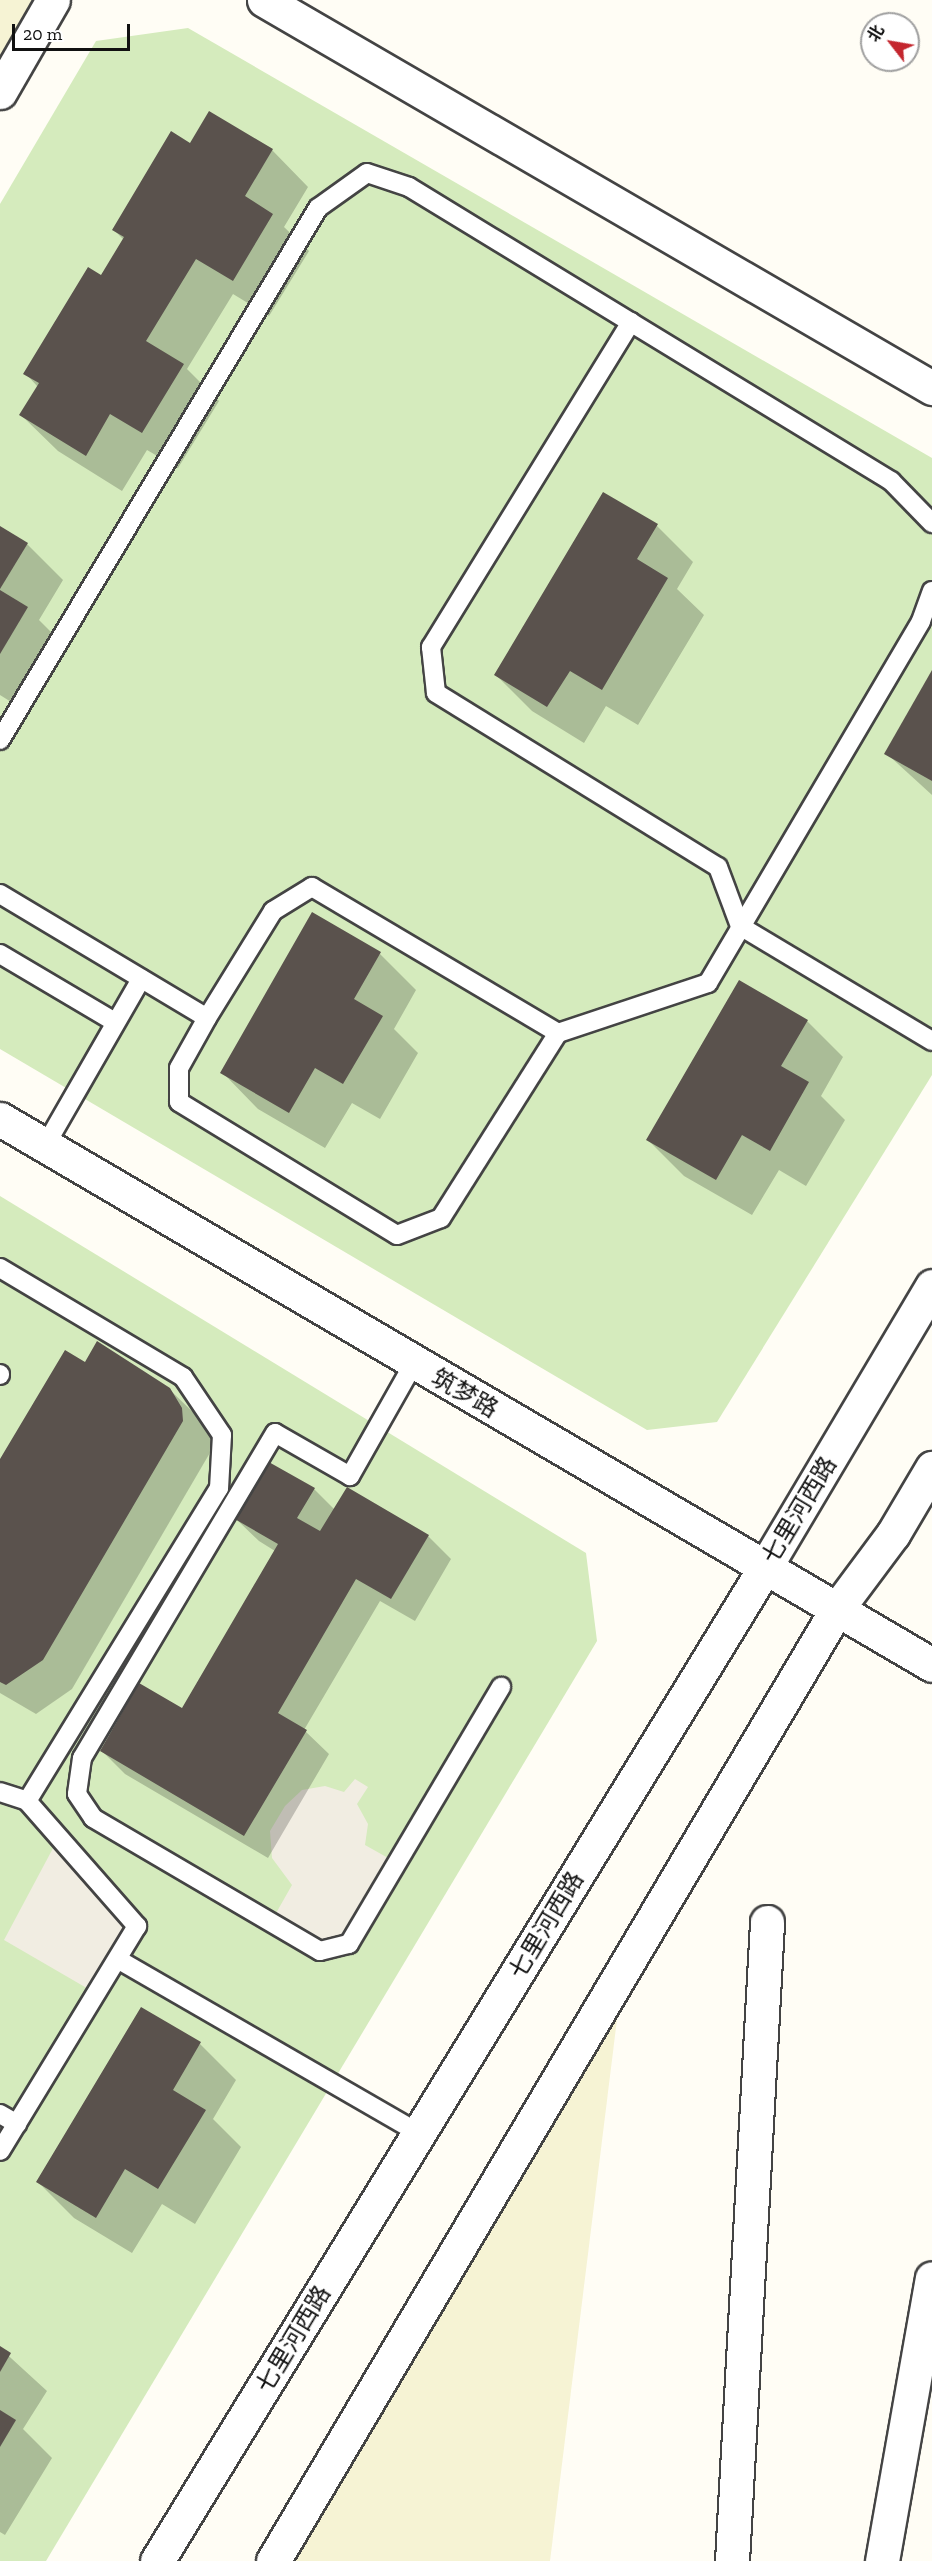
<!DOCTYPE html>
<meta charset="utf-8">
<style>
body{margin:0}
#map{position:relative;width:932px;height:2561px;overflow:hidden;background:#fffdf5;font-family:"Zilla Slab","Noto Sans SC",serif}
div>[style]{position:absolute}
.farmland>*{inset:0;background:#f6f3d4}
.green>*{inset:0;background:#d5ebbd}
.plaza>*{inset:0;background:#f1ede2}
.shadow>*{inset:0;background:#0003}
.building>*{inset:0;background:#5a524d}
.roads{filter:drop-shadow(2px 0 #444) drop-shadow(-2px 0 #444) drop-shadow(0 2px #444) drop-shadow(0 -2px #444)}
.service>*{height:18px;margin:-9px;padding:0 9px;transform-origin:9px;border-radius:9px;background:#fff}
.minor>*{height:33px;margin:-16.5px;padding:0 16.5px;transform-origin:16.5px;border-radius:16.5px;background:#fff}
.tertiary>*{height:33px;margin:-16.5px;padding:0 16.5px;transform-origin:16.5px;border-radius:16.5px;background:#fff}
span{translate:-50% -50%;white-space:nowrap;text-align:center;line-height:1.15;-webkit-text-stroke:6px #fff;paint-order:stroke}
.street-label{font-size:24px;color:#111}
.north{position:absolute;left:860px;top:12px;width:60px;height:60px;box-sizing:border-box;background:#fff;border:2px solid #a0a0a0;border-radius:50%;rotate:301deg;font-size:16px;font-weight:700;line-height:24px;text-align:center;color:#111}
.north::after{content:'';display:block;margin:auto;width:21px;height:27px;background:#c4262e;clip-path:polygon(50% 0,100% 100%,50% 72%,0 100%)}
.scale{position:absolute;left:12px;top:24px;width:118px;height:27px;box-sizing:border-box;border:3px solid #111;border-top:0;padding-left:8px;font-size:18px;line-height:21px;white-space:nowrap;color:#111;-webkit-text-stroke:4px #fff;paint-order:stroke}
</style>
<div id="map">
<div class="farmland">
<div style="clip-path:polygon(0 0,53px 0,0 92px)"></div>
<div style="clip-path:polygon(623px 1971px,550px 2561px,273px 2561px)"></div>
</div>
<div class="green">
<div style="clip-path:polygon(188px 28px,932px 458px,932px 1075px,717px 1422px,647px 1430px,0 1049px,0 204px,96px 41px)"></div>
<div style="clip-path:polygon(0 1196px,586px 1553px,597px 1641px,46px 2561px,0 2561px)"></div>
</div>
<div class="plaza">
<div style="clip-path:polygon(355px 1779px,368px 1787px,357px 1804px,368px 1824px,365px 1845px,397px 1863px,349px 1944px,320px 1951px,271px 1922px,292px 1885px,272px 1858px,270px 1831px,285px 1806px,302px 1790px,325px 1786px,344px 1792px)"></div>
<div style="clip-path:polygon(59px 1837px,137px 1926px,97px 1994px,4px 1940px)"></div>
</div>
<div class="shadow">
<div style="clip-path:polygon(191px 145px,272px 150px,308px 187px,284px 227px,309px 251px,269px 316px,233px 294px,187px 369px,219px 401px,178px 468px,147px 450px,122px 491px,58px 451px,21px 415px,38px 387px,25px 373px,101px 277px,124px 240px,114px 230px)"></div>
<div style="clip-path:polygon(604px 494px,657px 526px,693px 562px,677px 589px,704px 615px,638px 725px,606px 706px,584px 743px,532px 711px,496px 675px)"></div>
<div style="clip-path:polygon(0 528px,27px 544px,63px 580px,39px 620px,64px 645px,24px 710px,0 695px)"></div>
<div style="clip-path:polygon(932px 674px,932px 795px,886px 753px)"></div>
<div style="clip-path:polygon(380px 954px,416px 990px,394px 1029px,418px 1053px,380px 1119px,352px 1103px,325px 1148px,258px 1109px,222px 1072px)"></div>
<div style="clip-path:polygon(807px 1021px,843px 1057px,821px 1096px,845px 1120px,806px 1186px,779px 1170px,752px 1215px,684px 1176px,648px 1140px)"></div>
<div style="clip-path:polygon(169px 1389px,199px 1418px,211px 1438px,211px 1451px,72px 1689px,36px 1714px,0 1693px,0 1462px)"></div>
<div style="clip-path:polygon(314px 1489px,335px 1510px,428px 1536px,451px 1559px,415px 1621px,380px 1601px,304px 1730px,329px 1754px,268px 1858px,125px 1774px,102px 1751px,182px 1710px,275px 1551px,259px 1541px,235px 1518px)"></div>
<div style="clip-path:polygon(200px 2044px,236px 2080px,213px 2119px,241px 2147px,195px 2224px,162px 2204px,132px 2253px,74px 2218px,38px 2182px)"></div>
<div style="clip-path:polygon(0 2348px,47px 2391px,23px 2429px,52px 2458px,5px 2535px,0 2532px)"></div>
</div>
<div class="building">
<div style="clip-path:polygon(209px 111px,273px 149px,245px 196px,273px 214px,233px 281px,196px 259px,146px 341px,184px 364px,142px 433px,110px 414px,86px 456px,19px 415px,39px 383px,23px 374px,88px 267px,101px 275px,124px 237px,112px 230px,171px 131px,190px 143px)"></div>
<div style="clip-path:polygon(603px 492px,658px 524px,637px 559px,668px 578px,602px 690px,570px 671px,547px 707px,494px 675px)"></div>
<div style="clip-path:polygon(0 526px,28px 543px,0 589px)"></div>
<div style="clip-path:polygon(0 590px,28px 607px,0 654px)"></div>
<div style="clip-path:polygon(932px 670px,932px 781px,884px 754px)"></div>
<div style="clip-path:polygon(312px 912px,381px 952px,354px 999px,383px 1016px,343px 1084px,315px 1068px,289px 1113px,220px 1073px)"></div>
<div style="clip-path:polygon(739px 980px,808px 1020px,781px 1066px,809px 1082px,770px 1151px,742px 1135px,716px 1180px,646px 1140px)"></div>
<div style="clip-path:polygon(97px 1341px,170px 1388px,182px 1408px,183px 1421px,43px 1660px,6px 1685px,0 1682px,0 1459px,65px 1350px,85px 1362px)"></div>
<div style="clip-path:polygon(267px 1461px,315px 1488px,297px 1518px,320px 1531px,347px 1487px,429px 1535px,391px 1599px,356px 1579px,278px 1713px,307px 1730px,244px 1836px,100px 1751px,139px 1683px,182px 1708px,278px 1544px,233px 1518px)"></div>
<div style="clip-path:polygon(141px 2007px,201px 2042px,173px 2090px,206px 2110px,158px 2189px,125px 2169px,96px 2218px,36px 2182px)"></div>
<div style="clip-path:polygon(0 2346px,11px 2353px,0 2372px)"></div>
<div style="clip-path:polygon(0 2410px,16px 2420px,0 2447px)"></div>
</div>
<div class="roads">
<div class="service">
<div style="left:631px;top:322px;width:382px;rotate:121.6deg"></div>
<div style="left:431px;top:647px;width:46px;rotate:83.8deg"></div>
<div style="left:436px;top:693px;width:331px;rotate:31.7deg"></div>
<div style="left:718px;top:867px;width:63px;rotate:69.6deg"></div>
<div style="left:740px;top:926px;width:224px;rotate:30.9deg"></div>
<div style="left:0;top:740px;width:620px;rotate:-59.13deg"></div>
<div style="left:318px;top:208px;width:60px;rotate:-35.5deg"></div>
<div style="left:367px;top:173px;width:44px;rotate:18.4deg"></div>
<div style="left:409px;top:187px;width:565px;rotate:31.38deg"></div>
<div style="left:891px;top:481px;width:59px;rotate:45.7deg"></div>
<div style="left:0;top:894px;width:241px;rotate:30.9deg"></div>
<div style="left:207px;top:1018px;width:57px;rotate:119.2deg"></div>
<div style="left:179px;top:1068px;width:34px;rotate:90deg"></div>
<div style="left:179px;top:1102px;width:255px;rotate:31.4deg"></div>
<div style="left:397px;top:1235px;width:47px;rotate:-21.1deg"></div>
<div style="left:441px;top:1218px;width:219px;rotate:-57.7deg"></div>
<div style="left:558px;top:1033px;width:158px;rotate:-18.4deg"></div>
<div style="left:708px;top:983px;width:420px;rotate:-59.5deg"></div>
<div style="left:921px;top:621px;width:32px;rotate:-70deg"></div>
<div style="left:0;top:954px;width:134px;rotate:30.6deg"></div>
<div style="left:207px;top:1018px;width:126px;rotate:-58.3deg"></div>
<div style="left:273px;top:911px;width:46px;rotate:-31.6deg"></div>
<div style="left:312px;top:887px;width:286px;rotate:30.7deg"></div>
<div style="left:45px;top:1146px;width:193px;rotate:-60.1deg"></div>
<div style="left:0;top:1268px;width:213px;rotate:30.8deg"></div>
<div style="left:183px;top:1377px;width:70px;rotate:56.1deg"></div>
<div style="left:222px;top:1435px;width:53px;rotate:93.2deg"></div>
<div style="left:219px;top:1488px;width:367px;rotate:121.5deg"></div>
<div style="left:27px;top:1801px;width:167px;rotate:48.7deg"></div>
<div style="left:137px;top:1926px;width:263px;rotate:121.3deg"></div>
<div style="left:414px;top:1363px;width:130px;rotate:119.5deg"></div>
<div style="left:350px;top:1476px;width:86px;rotate:-150.2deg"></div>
<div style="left:275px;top:1433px;width:378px;rotate:120.7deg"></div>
<div style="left:82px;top:1758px;width:36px;rotate:98deg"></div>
<div style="left:77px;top:1794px;width:29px;rotate:56deg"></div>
<div style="left:93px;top:1818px;width:263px;rotate:30.4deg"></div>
<div style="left:320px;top:1951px;width:30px;rotate:-14deg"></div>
<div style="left:349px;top:1944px;width:299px;rotate:-59.4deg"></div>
<div style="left:0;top:1374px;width:1px;rotate:90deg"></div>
<div style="left:0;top:1792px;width:28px;rotate:18deg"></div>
<div style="left:119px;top:1960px;width:346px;rotate:30deg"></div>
<div style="left:0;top:2114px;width:20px;rotate:30deg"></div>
</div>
<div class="minor">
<div style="left:0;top:92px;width:106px;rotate:-60.1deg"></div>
<div style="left:732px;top:2561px;width:640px;rotate:-86.86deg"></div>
<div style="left:882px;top:2561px;width:287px;rotate:-80deg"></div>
</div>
<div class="tertiary">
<div style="left:264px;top:0;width:773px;rotate:30.15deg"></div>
<div style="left:0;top:1119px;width:1080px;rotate:30.36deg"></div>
<div style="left:157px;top:2561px;width:1163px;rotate:-58.54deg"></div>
<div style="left:764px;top:1569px;width:329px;rotate:-59.3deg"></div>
<div style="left:273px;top:2561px;width:1107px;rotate:-59.36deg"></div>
<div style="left:837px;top:1609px;width:94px;rotate:-53.3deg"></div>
<div style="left:893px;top:1534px;width:77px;rotate:-59.4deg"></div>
</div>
</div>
<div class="street-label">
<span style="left:465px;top:1393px;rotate:30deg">筑梦路</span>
<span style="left:799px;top:1510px;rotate:-59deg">七里河西路</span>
<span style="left:546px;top:1925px;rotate:-59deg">七里河西路</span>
<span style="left:293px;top:2339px;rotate:-59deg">七里河西路</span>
</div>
<div class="north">北</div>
<div class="scale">20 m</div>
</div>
